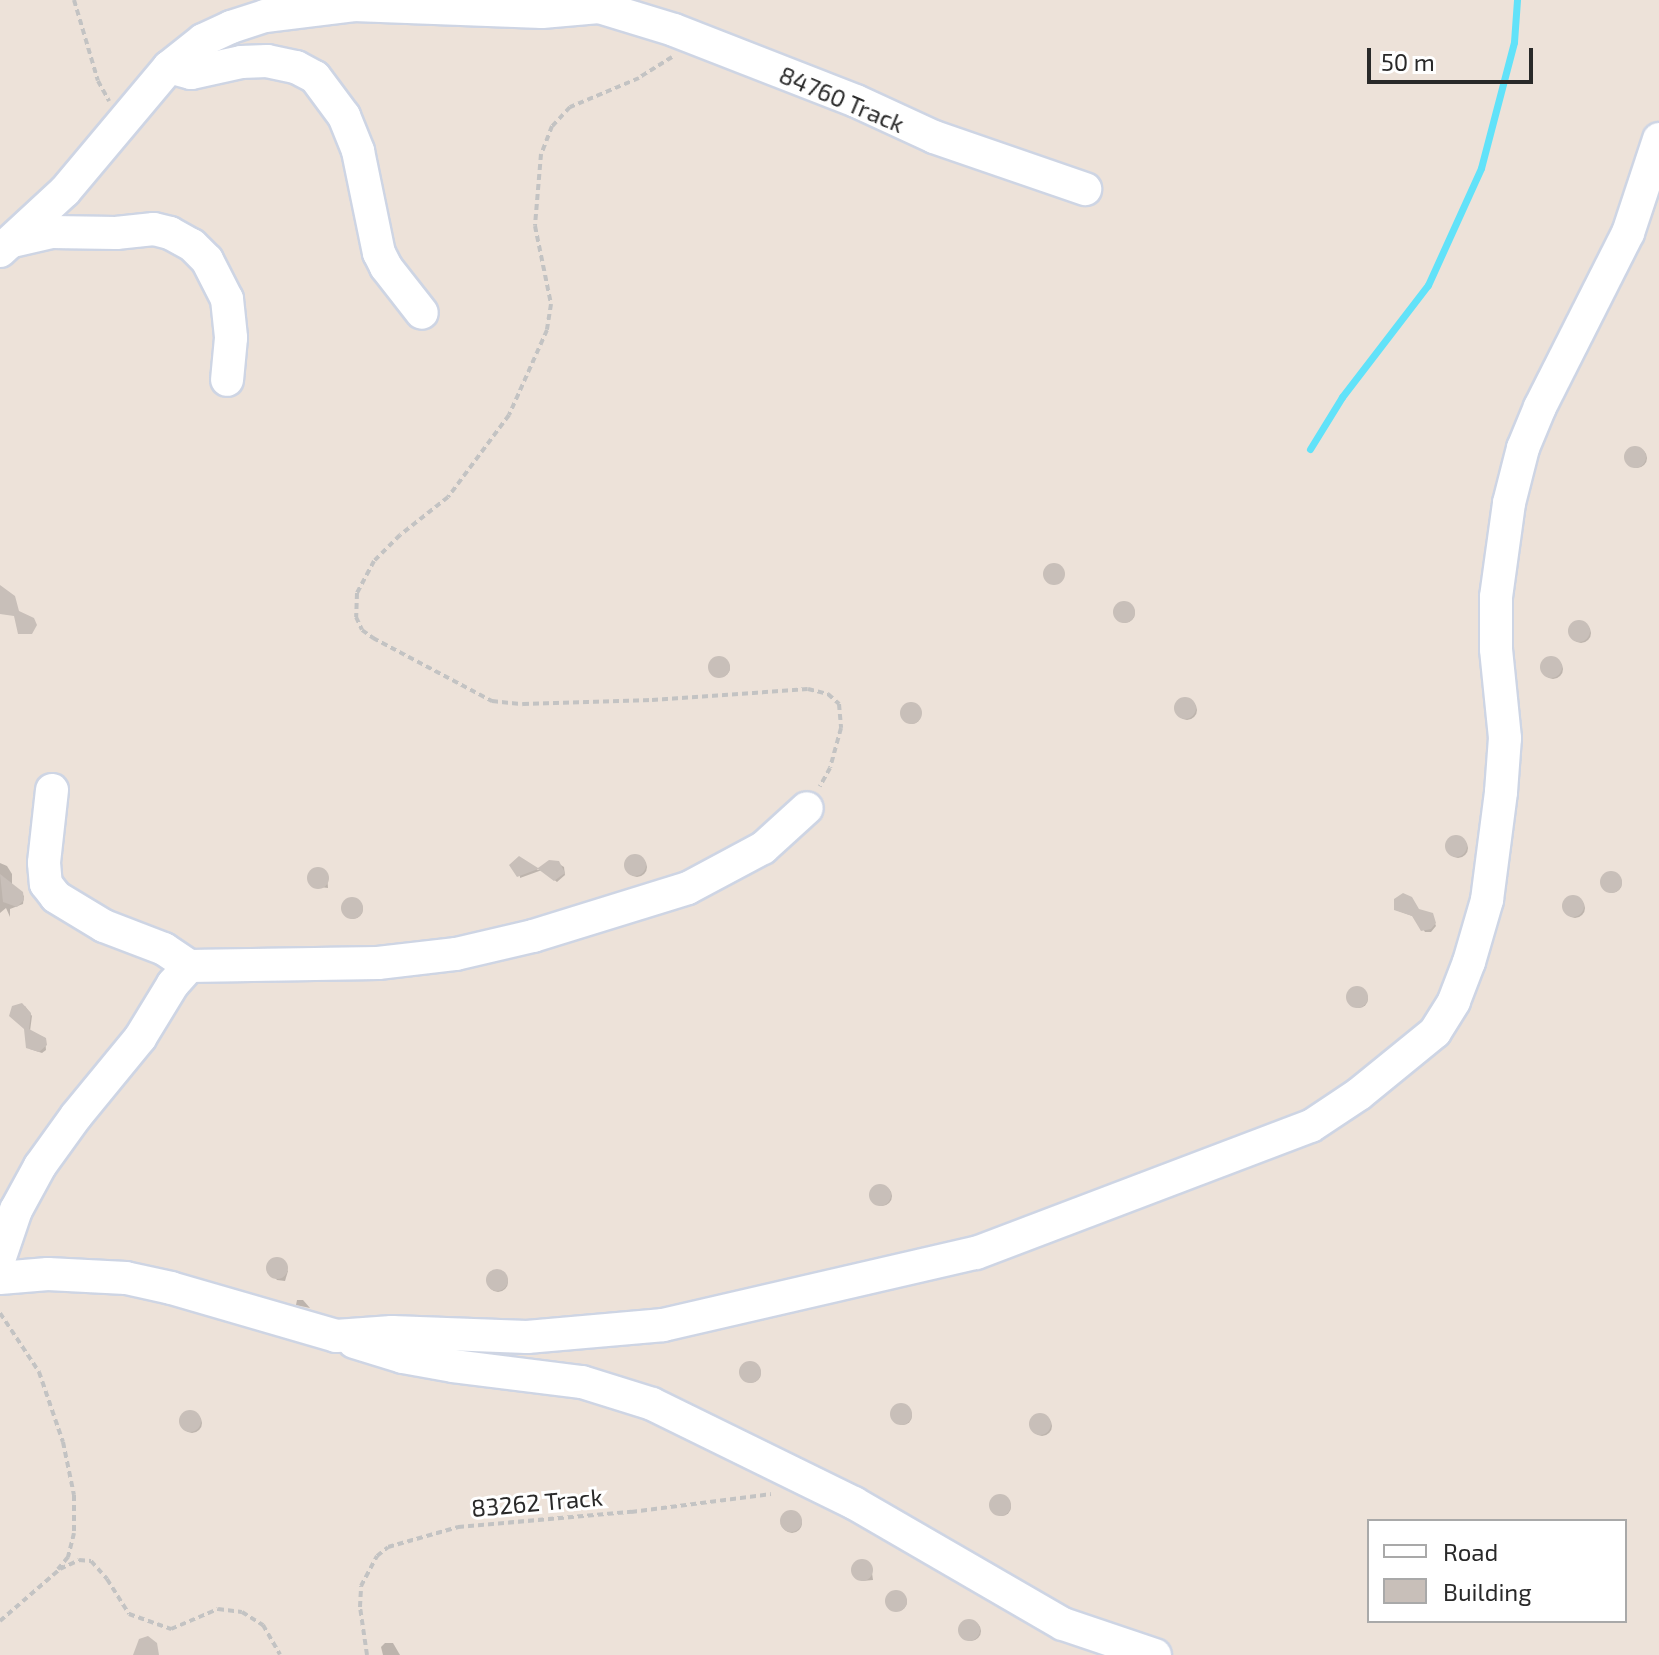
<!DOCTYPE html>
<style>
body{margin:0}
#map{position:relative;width:1659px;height:1655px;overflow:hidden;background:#ede2d9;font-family:"Exo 2",sans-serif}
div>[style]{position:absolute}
.shadow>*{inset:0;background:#0003}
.round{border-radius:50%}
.stream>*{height:7px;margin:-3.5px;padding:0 3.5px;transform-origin:3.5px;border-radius:3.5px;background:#61e2f9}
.building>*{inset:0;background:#c8bfb9}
.path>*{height:4px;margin-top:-2px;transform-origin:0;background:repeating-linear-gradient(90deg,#c3c3c3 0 6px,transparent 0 10px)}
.roads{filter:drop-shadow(2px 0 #ced5e4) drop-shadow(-2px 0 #ced5e4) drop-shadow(0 2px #ced5e4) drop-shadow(0 -2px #ced5e4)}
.minor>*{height:32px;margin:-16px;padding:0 16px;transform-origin:16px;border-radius:16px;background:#fff}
span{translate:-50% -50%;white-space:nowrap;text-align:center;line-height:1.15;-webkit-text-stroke:6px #fff;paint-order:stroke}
.street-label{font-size:24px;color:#292929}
.legend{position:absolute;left:1367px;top:1519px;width:260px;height:104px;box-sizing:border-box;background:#fff;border:2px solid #a9a9a9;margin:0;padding:10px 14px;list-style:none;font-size:24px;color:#292929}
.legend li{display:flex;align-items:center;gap:16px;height:40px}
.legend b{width:40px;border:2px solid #a9a9a9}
.scale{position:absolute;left:1367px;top:48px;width:166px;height:36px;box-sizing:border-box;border:4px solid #292929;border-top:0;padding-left:10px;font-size:24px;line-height:28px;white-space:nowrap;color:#292929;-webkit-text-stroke:6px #fff;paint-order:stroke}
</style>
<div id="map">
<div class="shadow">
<div class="round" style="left:1627px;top:448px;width:20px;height:20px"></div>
<div class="round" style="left:1046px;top:566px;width:18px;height:18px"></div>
<div class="round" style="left:1115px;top:603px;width:20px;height:20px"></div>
<div class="round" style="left:1571px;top:623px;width:20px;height:20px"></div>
<div class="round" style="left:712px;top:659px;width:18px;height:18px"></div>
<div class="round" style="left:1543px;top:659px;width:20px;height:20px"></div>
<div class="round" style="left:1177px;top:700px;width:20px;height:20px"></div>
<div class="round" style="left:903px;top:706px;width:18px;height:18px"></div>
<div class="round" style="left:1448px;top:838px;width:20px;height:20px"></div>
<div class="round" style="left:627px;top:857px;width:20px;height:20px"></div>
<div style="clip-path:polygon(519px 858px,538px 870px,556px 862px,564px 867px,565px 875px,557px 882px,542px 870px,520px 878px)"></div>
<div style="clip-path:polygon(0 863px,7px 866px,12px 874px,12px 885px,24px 896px,23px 904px,10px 909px,10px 917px,6px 908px,0 913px)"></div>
<div style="clip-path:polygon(320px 869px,327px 874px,328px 888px,312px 886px,309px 877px)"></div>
<div class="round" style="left:1602px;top:873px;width:20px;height:20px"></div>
<div class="round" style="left:1565px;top:898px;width:20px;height:20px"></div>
<div class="round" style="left:343px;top:899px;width:20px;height:20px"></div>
<div style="clip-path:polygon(1396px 910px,1432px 915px,1436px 926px,1431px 932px,1425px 932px,1415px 917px)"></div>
<div class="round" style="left:1350px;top:990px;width:18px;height:18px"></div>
<div style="clip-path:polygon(25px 1006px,32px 1016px,30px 1031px,45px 1038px,46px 1050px,42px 1053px,30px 1049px,26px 1028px,14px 1007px)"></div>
<div class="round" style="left:872px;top:1186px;width:20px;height:20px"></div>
<div style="clip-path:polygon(278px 1260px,288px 1271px,285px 1281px,277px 1280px,268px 1270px,270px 1262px)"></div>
<div class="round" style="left:488px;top:1272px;width:20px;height:20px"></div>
<div style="clip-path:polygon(297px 1300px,303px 1300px,310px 1308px,296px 1305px)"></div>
<div class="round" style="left:741px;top:1363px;width:20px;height:20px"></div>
<div class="round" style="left:894px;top:1407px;width:18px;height:18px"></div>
<div class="round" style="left:182px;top:1413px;width:20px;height:20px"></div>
<div class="round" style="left:1032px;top:1416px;width:20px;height:20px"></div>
<div class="round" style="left:993px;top:1498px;width:18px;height:18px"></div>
<div class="round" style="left:782px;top:1513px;width:20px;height:20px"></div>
<div style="clip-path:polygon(860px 1560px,871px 1566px,873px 1580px,862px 1581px,854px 1575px,856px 1563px)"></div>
<div class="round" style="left:889px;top:1593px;width:18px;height:18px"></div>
<div class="round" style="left:961px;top:1621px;width:20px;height:20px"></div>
<div style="clip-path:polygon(385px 1643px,393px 1643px,400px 1655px,383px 1655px,381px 1647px)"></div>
</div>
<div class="stream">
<div style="left:1310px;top:449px;width:61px;rotate:-58.4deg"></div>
<div style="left:1342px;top:397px;width:141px;rotate:-52.5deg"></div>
<div style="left:1428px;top:285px;width:128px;rotate:-65.6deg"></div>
<div style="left:1481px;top:168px;width:130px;rotate:-75.3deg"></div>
<div style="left:1514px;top:42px;width:42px;rotate:-85.9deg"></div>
</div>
<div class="building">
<div class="round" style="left:1624px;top:446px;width:22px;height:22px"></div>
<div class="round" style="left:1043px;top:563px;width:22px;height:22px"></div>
<div style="clip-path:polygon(0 585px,15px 596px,19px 611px,34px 618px,37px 625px,32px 634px,18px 634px,14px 616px,0 614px)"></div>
<div class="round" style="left:1113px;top:601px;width:22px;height:22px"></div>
<div class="round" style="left:1568px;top:620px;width:22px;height:22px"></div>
<div class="round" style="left:1540px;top:656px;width:22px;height:22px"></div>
<div class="round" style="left:708px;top:656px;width:22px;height:22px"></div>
<div class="round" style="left:1174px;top:697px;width:22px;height:22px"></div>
<div class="round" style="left:900px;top:702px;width:22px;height:22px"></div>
<div class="round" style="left:1445px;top:835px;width:22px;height:22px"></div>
<div class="round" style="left:624px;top:854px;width:22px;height:22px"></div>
<div style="clip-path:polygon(519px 856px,538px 868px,549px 860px,559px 861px,565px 873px,554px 881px,538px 869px,517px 877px,509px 865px)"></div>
<div class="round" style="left:307px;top:867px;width:22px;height:22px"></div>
<div class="round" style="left:1600px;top:871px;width:22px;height:22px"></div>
<div style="clip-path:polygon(0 874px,23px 892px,24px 900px,17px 907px,3px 902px)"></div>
<div style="clip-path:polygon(1403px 893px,1412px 897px,1419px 909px,1433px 913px,1436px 923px,1431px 929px,1421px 931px,1412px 916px,1394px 910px,1394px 899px)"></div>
<div class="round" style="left:1562px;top:895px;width:22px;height:22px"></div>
<div class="round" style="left:341px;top:897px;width:22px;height:22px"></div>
<div class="round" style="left:1346px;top:986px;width:22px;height:22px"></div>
<div style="clip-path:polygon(22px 1003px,31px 1013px,29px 1029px,46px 1038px,47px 1045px,39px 1052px,26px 1048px,24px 1029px,9px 1016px,12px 1006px)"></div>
<div class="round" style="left:869px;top:1184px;width:22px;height:22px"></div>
<div class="round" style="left:266px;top:1257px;width:22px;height:22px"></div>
<div class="round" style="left:486px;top:1269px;width:22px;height:22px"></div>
<div class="round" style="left:739px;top:1361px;width:22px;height:22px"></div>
<div class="round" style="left:890px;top:1403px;width:22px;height:22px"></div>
<div class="round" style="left:179px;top:1410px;width:22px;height:22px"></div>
<div class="round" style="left:1029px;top:1413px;width:22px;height:22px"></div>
<div class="round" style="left:989px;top:1494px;width:22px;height:22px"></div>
<div class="round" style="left:780px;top:1510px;width:22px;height:22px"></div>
<div class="round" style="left:851px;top:1559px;width:22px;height:22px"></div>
<div class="round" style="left:885px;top:1590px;width:22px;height:22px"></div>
<div class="round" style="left:958px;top:1619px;width:22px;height:22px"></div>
<div style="clip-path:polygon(148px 1636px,157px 1643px,159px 1655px,133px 1655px,139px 1639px)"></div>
</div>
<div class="path">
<div style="left:74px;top:0;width:84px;rotate:73.5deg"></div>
<div style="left:98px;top:81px;width:23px;rotate:61deg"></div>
<div style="left:672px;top:57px;width:39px;rotate:148deg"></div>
<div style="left:639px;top:78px;width:75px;rotate:157.2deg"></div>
<div style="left:570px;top:107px;width:26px;rotate:133deg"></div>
<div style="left:552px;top:126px;width:30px;rotate:111deg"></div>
<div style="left:541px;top:154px;width:72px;rotate:94.8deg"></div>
<div style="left:535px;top:226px;width:80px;rotate:78.4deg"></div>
<div style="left:551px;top:304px;width:26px;rotate:99deg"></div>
<div style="left:547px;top:330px;width:93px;rotate:114.1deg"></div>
<div style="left:509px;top:415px;width:102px;rotate:126.6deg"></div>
<div style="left:448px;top:497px;width:61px;rotate:141.6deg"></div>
<div style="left:400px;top:535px;width:37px;rotate:135deg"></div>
<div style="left:374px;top:561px;width:36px;rotate:118deg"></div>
<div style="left:357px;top:593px;width:24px;rotate:92deg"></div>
<div style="left:356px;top:617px;width:14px;rotate:65deg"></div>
<div style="left:362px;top:630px;width:14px;rotate:36deg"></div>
<div style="left:373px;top:638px;width:135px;rotate:27.9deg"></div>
<div style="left:492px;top:701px;width:31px;rotate:6deg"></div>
<div style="left:523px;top:704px;width:129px;rotate:-1.8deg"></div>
<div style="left:652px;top:700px;width:156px;rotate:-4deg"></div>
<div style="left:808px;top:689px;width:21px;rotate:14deg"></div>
<div style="left:828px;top:694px;width:15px;rotate:42deg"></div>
<div style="left:839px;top:704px;width:24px;rotate:85deg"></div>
<div style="left:841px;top:728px;width:41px;rotate:105.4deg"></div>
<div style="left:830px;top:768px;width:21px;rotate:119deg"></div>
<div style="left:0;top:1313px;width:71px;rotate:56.5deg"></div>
<div style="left:39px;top:1372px;width:74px;rotate:71.1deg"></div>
<div style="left:63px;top:1442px;width:54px;rotate:78.3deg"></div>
<div style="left:74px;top:1495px;width:38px;rotate:90deg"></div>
<div style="left:74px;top:1533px;width:25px;rotate:104deg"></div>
<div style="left:68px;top:1557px;width:16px;rotate:130deg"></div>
<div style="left:0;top:1621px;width:79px;rotate:-40.9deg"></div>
<div style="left:60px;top:1569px;width:21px;rotate:-25deg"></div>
<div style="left:79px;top:1560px;width:12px;rotate:5deg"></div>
<div style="left:91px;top:1561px;width:24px;rotate:48deg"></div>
<div style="left:107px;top:1579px;width:41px;rotate:57.8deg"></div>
<div style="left:129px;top:1614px;width:45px;rotate:19.7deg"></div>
<div style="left:171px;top:1629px;width:51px;rotate:-23.1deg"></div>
<div style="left:218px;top:1609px;width:24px;rotate:7deg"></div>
<div style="left:242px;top:1612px;width:25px;rotate:32deg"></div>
<div style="left:263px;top:1625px;width:34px;rotate:60deg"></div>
<div style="left:367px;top:1655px;width:49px;rotate:-98.3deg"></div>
<div style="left:360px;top:1607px;width:21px;rotate:-87deg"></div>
<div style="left:361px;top:1586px;width:34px;rotate:-62deg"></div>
<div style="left:377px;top:1556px;width:14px;rotate:-39deg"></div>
<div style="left:388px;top:1547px;width:73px;rotate:-15.9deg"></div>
<div style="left:458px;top:1527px;width:174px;rotate:-5deg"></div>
<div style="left:631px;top:1512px;width:141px;rotate:-7.3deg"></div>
</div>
<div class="roads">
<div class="minor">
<div style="left:599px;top:7px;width:78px;rotate:17deg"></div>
<div style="left:674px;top:30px;width:195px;rotate:21.3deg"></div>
<div style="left:856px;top:101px;width:86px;rotate:24.8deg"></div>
<div style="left:934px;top:137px;width:160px;rotate:19deg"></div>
<div style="left:169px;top:67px;width:23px;rotate:15deg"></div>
<div style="left:191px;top:73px;width:51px;rotate:-12.4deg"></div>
<div style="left:241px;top:62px;width:26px;rotate:-2deg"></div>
<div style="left:267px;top:61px;width:30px;rotate:12deg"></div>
<div style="left:296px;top:67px;width:21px;rotate:28deg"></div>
<div style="left:315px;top:77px;width:49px;rotate:53.4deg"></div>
<div style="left:344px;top:116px;width:38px;rotate:68deg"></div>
<div style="left:358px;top:151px;width:104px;rotate:78.4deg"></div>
<div style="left:379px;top:253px;width:16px;rotate:63deg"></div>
<div style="left:386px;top:267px;width:58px;rotate:52deg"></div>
<div style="left:13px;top:241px;width:40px;rotate:-13deg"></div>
<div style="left:52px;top:232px;width:64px;rotate:0.9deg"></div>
<div style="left:116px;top:233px;width:38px;rotate:-6deg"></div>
<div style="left:154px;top:229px;width:16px;rotate:14deg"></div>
<div style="left:170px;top:233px;width:25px;rotate:29deg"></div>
<div style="left:192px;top:245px;width:21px;rotate:45deg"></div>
<div style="left:207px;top:260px;width:44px;rotate:62.9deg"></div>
<div style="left:227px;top:299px;width:39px;rotate:84deg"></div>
<div style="left:231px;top:338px;width:42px;rotate:95.4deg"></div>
<div style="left:0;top:251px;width:88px;rotate:-42.7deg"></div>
<div style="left:65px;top:191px;width:162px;rotate:-50deg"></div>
<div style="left:169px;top:67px;width:43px;rotate:-38.5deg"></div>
<div style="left:203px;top:40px;width:31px;rotate:-25deg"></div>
<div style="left:231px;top:27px;width:36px;rotate:-18deg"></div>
<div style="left:265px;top:16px;width:90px;rotate:-7deg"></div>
<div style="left:354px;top:5px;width:188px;rotate:2.1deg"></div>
<div style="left:542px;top:12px;width:57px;rotate:-5deg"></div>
<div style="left:599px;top:7px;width:16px;rotate:-27deg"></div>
<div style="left:52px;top:790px;width:73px;rotate:96.3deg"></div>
<div style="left:44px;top:863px;width:21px;rotate:85deg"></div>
<div style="left:46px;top:884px;width:16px;rotate:52deg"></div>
<div style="left:56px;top:897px;width:56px;rotate:31.1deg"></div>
<div style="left:104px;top:926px;width:64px;rotate:21deg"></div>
<div style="left:164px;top:949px;width:30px;rotate:34deg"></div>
<div style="left:0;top:1257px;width:50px;rotate:-71.2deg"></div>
<div style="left:16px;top:1210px;width:50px;rotate:-61.4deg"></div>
<div style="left:40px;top:1166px;width:62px;rotate:-54.2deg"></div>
<div style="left:76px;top:1116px;width:101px;rotate:-50.6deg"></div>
<div style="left:140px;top:1038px;width:63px;rotate:-58.6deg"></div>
<div style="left:173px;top:984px;width:24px;rotate:-48deg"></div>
<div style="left:189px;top:966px;width:189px;rotate:-0.9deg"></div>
<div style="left:378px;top:963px;width:79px;rotate:-6.6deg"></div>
<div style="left:456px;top:954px;width:79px;rotate:-13.2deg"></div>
<div style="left:533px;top:936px;width:162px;rotate:-17.2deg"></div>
<div style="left:688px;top:888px;width:85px;rotate:-28.1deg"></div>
<div style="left:763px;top:848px;width:59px;rotate:-42.3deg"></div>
<div style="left:0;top:1278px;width:48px;rotate:-4.8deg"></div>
<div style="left:48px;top:1274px;width:78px;rotate:2.9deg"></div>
<div style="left:126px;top:1278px;width:46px;rotate:12.5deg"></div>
<div style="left:171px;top:1288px;width:172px;rotate:16.2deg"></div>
<div style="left:336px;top:1336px;width:56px;rotate:-4.1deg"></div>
<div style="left:392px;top:1332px;width:135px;rotate:2.1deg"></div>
<div style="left:527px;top:1337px;width:137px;rotate:-5deg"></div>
<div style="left:663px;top:1325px;width:321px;rotate:-13deg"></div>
<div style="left:976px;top:1253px;width:358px;rotate:-20.8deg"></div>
<div style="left:1311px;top:1126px;width:58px;rotate:-33.7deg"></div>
<div style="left:1359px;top:1094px;width:98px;rotate:-39.2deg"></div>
<div style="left:1435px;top:1032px;width:36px;rotate:-58deg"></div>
<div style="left:1454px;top:1001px;width:42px;rotate:-69deg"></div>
<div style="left:1469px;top:962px;width:65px;rotate:-73.8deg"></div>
<div style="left:1487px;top:900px;width:109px;rotate:-82.6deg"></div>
<div style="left:1501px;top:792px;width:54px;rotate:-85.8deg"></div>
<div style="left:1505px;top:738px;width:89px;rotate:-95.8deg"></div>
<div style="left:1496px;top:649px;width:52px;rotate:-90deg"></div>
<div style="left:1496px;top:597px;width:95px;rotate:-82.1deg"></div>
<div style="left:1509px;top:503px;width:57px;rotate:-75.7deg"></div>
<div style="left:1523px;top:448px;width:44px;rotate:-67.5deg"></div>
<div style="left:1540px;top:407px;width:195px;rotate:-63.2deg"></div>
<div style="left:1628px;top:233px;width:99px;rotate:-71.7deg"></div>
<div style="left:354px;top:1342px;width:51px;rotate:17deg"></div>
<div style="left:403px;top:1357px;width:51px;rotate:10.2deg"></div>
<div style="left:453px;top:1366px;width:130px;rotate:7.1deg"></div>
<div style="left:582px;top:1382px;width:73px;rotate:17.4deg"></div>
<div style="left:652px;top:1404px;width:225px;rotate:26.1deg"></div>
<div style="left:854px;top:1503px;width:241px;rotate:30.1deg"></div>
<div style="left:1063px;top:1624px;width:97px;rotate:18.6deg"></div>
</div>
</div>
<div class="street-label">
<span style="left:842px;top:99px;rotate:23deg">84760 Track</span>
<span style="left:537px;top:1502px;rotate:-5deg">83262 Track</span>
</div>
<ul class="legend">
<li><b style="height:10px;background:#fff"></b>Road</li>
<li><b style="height:22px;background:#c8bfb9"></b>Building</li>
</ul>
<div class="scale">50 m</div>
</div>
